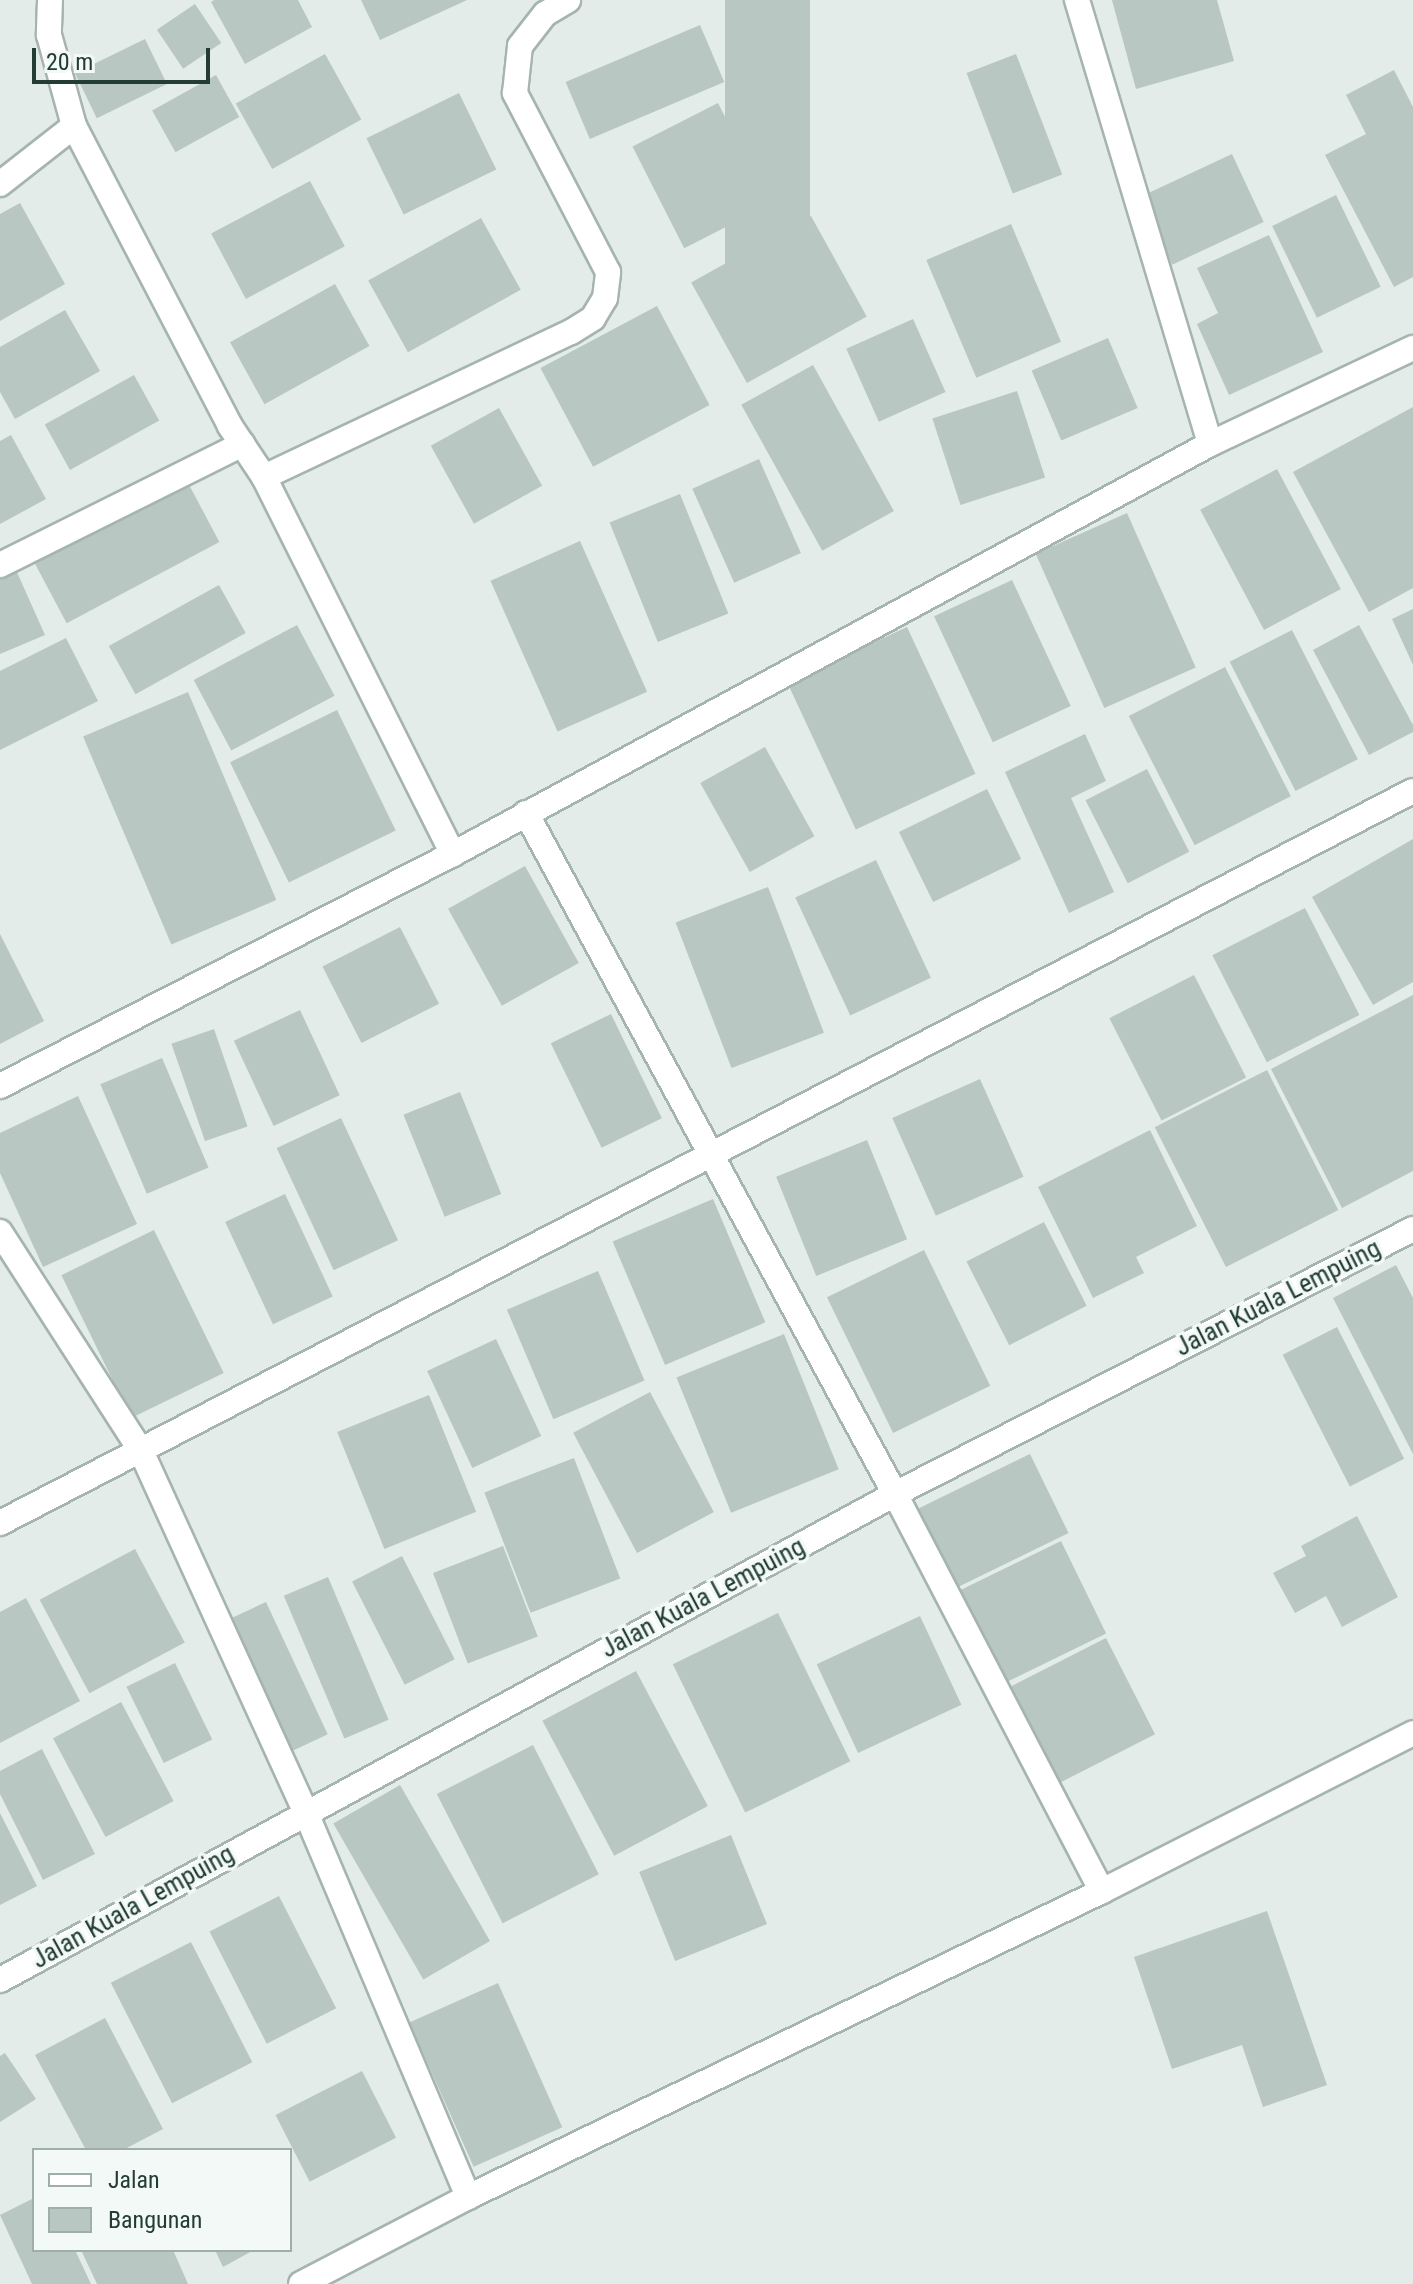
<!DOCTYPE html>
<style>
body{margin:0}
#map{position:relative;width:1413px;height:2284px;overflow:hidden;background:#e3ece8;font-family:"Roboto Condensed",sans-serif}
div>[style]{position:absolute}
.building>*{inset:0;background:#b8c7c1;transform-origin:0 0}
.roads{filter:drop-shadow(2px 0 #a6b4af) drop-shadow(-2px 0 #a6b4af) drop-shadow(0 2px #a6b4af) drop-shadow(0 -2px #a6b4af)}
.street>*{height:24px;margin:-12px;padding:0 12px;transform-origin:12px;border-radius:12px;background:#fff}
span{translate:-50% -50%;white-space:nowrap;text-align:center;line-height:1.15;-webkit-text-stroke:7px #f3f9f6;paint-order:stroke}
.street-label{font-size:26px;color:#233d35}
.legend{position:absolute;left:32px;top:2148px;width:260px;height:104px;box-sizing:border-box;background:#f3f9f6;border:2px solid #a0aea9;margin:0;padding:10px 14px;list-style:none;font-size:24px;color:#233d35}
.legend li{display:flex;align-items:center;gap:16px;height:40px}
.legend b{width:40px;border:2px solid #a0aea9}
.scale{position:absolute;left:32px;top:48px;width:178px;height:36px;box-sizing:border-box;border:4px solid #233d35;border-top:0;padding-left:10px;font-size:24px;line-height:28px;white-space:nowrap;color:#233d35;-webkit-text-stroke:6px #f3f9f6;paint-order:stroke}
</style>
<div id="map">
<div class="building">
<div style="clip-path:polygon(214px 0,298px 0,312px 27px,245px 64px,211px 2px)"></div>
<div style="clip-path:polygon(361px 0,467px 0,380px 40px)"></div>
<div style="left:725px;top:0;width:85px;height:309px"></div>
<div style="clip-path:polygon(1112px 0,1217px 0,1234px 61px,1136px 89px)"></div>
<div style="left:195px;top:4px;width:47px;height:46px;rotate:56deg"></div>
<div style="left:700px;top:25px;width:62px;height:146px;rotate:67deg"></div>
<div style="left:145px;top:39px;width:50px;height:78px;rotate:64deg"></div>
<div style="left:325px;top:54px;width:75px;height:102px;rotate:61deg"></div>
<div style="left:1016px;top:54px;width:129px;height:53px;rotate:69deg"></div>
<div style="clip-path:polygon(1394px 70px,1413px 107px,1413px 277px,1394px 287px,1325px 155px,1366px 134px,1346px 95px)"></div>
<div style="left:216px;top:75px;width:48px;height:73px;rotate:61deg"></div>
<div style="left:459px;top:93px;width:85px;height:103px;rotate:64deg"></div>
<div style="left:718px;top:103px;width:114px;height:96px;rotate:63deg"></div>
<div style="left:1232px;top:154px;width:75px;height:101px;rotate:65deg"></div>
<div style="left:310px;top:181px;width:74px;height:112px;rotate:62deg"></div>
<div style="left:1336px;top:195px;width:102px;height:71px;rotate:64deg"></div>
<div style="clip-path:polygon(20px 203px,65px 284px,0 321px,0 214px)"></div>
<div style="left:811px;top:216px;width:115px;height:137px;rotate:61deg"></div>
<div style="left:481px;top:218px;width:82px;height:129px;rotate:61deg"></div>
<div style="left:1011px;top:224px;width:128px;height:92px;rotate:67deg"></div>
<div style="clip-path:polygon(1269px 235px,1323px 352px,1229px 395px,1197px 324px,1218px 313px,1197px 268px)"></div>
<div style="left:335px;top:284px;width:71px;height:120px;rotate:61deg"></div>
<div style="left:657px;top:306px;width:112px;height:132px;rotate:62deg"></div>
<div style="clip-path:polygon(65px 310px,100px 371px,15px 419px,0 392px,0 347px)"></div>
<div style="left:913px;top:319px;width:80px;height:73px;rotate:66deg"></div>
<div style="left:1108px;top:338px;width:76px;height:83px;rotate:67deg"></div>
<div style="left:813px;top:365px;width:167px;height:82px;rotate:61deg"></div>
<div style="left:134px;top:375px;width:52px;height:102px;rotate:61deg"></div>
<div style="left:1017px;top:391px;width:91px;height:89px;rotate:72deg"></div>
<div style="clip-path:polygon(1413px 407px,1413px 588px,1369px 612px,1293px 472px)"></div>
<div style="left:499px;top:408px;width:89px;height:78px;rotate:61deg"></div>
<div style="clip-path:polygon(11px 435px,46px 499px,0 524px,0 441px)"></div>
<div style="left:759px;top:459px;width:103px;height:73px;rotate:66deg"></div>
<div style="left:1277px;top:469px;width:136px;height:87px;rotate:62deg"></div>
<div style="left:187px;top:481px;width:69px;height:173px;rotate:62deg"></div>
<div style="left:680px;top:494px;width:129px;height:76px;rotate:68deg"></div>
<div style="left:1127px;top:513px;width:169px;height:100px;rotate:66deg"></div>
<div style="left:580px;top:541px;width:165px;height:98px;rotate:66deg"></div>
<div style="clip-path:polygon(16px 570px,45px 635px,0 654px,0 577px)"></div>
<div style="left:1012px;top:580px;width:139px;height:86px;rotate:65deg"></div>
<div style="left:219px;top:585px;width:55px;height:126px;rotate:61deg"></div>
<div style="clip-path:polygon(1413px 609px,1413px 665px,1392px 619px)"></div>
<div style="left:297px;top:625px;width:80px;height:117px;rotate:62deg"></div>
<div style="clip-path:polygon(1359px 625px,1413px 725px,1413px 732px,1369px 755px,1313px 650px)"></div>
<div style="left:907px;top:627px;width:162px;height:132px;rotate:65deg"></div>
<div style="left:1292px;top:630px;width:145px;height:70px;rotate:63deg"></div>
<div style="clip-path:polygon(66px 638px,98px 701px,0 750px,0 671px)"></div>
<div style="left:1225px;top:667px;width:145px;height:108px;rotate:63deg"></div>
<div style="left:188px;top:692px;width:226px;height:114px;rotate:67deg"></div>
<div style="left:337px;top:710px;width:134px;height:119px;rotate:64deg"></div>
<div style="clip-path:polygon(1085px 734px,1106px 781px,1071px 798px,1114px 892px,1069px 913px,1005px 772px)"></div>
<div style="left:765px;top:747px;width:102px;height:74px;rotate:61deg"></div>
<div style="left:1147px;top:769px;width:93px;height:69px;rotate:63deg"></div>
<div style="left:987px;top:789px;width:78px;height:98px;rotate:64deg"></div>
<div style="clip-path:polygon(1413px 839px,1413px 982px,1373px 1005px,1312px 897px)"></div>
<div style="left:876px;top:860px;width:130px;height:89px;rotate:65deg"></div>
<div style="left:525px;top:866px;width:111px;height:88px;rotate:61deg"></div>
<div style="left:768px;top:887px;width:156px;height:99px;rotate:69deg"></div>
<div style="left:1305px;top:908px;width:120px;height:104px;rotate:63deg"></div>
<div style="left:400px;top:927px;width:86px;height:87px;rotate:63deg"></div>
<div style="clip-path:polygon(0 934px,44px 1021px,0 1044px)"></div>
<div style="left:1194px;top:975px;width:115px;height:95px;rotate:63deg"></div>
<div style="clip-path:polygon(1413px 995px,1413px 1171px,1342px 1208px,1271px 1069px)"></div>
<div style="left:300px;top:1010px;width:94px;height:73px;rotate:65deg"></div>
<div style="left:611px;top:1014px;width:116px;height:67px;rotate:64deg"></div>
<div style="left:214px;top:1029px;width:103px;height:45px;rotate:71deg"></div>
<div style="left:162px;top:1058px;width:119px;height:67px;rotate:67deg"></div>
<div style="left:1267px;top:1070px;width:157px;height:126px;rotate:63deg"></div>
<div style="left:980px;top:1079px;width:107px;height:96px;rotate:66deg"></div>
<div style="left:460px;top:1092px;width:110px;height:61px;rotate:68deg"></div>
<div style="clip-path:polygon(78px 1096px,137px 1224px,43px 1267px,0 1173px,0 1133px)"></div>
<div style="left:341px;top:1118px;width:135px;height:71px;rotate:65deg"></div>
<div style="clip-path:polygon(1150px 1130px,1197px 1226px,1136px 1257px,1144px 1273px,1093px 1298px,1038px 1187px)"></div>
<div style="left:867px;top:1140px;width:107px;height:98px;rotate:68deg"></div>
<div style="left:285px;top:1194px;width:113px;height:66px;rotate:65deg"></div>
<div style="left:713px;top:1199px;width:134px;height:109px;rotate:67deg"></div>
<div style="left:1044px;top:1222px;width:94px;height:87px;rotate:63deg"></div>
<div style="left:154px;top:1230px;width:159px;height:103px;rotate:64deg"></div>
<div style="left:924px;top:1250px;width:151px;height:108px;rotate:64deg"></div>
<div style="clip-path:polygon(1396px 1265px,1413px 1298px,1413px 1454px,1333px 1298px)"></div>
<div style="left:598px;top:1271px;width:119px;height:99px;rotate:67deg"></div>
<div style="left:1337px;top:1327px;width:148px;height:61px;rotate:63deg"></div>
<div style="left:784px;top:1334px;width:146px;height:116px;rotate:68deg"></div>
<div style="left:496px;top:1339px;width:107px;height:76px;rotate:65deg"></div>
<div style="left:650px;top:1392px;width:136px;height:87px;rotate:62deg"></div>
<div style="left:429px;top:1395px;width:126px;height:99px;rotate:68deg"></div>
<div style="left:1030px;top:1454px;width:88px;height:127px;rotate:64deg"></div>
<div style="left:574px;top:1458px;width:129px;height:96px;rotate:69deg"></div>
<div style="clip-path:polygon(1357px 1516px,1398px 1597px,1342px 1627px,1326px 1596px,1295px 1613px,1273px 1573px,1306px 1556px,1301px 1546px)"></div>
<div style="left:1061px;top:1541px;width:103px;height:114px;rotate:64deg"></div>
<div style="left:503px;top:1546px;width:97px;height:75px;rotate:69deg"></div>
<div style="left:135px;top:1549px;width:106px;height:108px;rotate:62deg"></div>
<div style="left:402px;top:1556px;width:116px;height:56px;rotate:63deg"></div>
<div style="left:328px;top:1577px;width:155px;height:48px;rotate:67deg"></div>
<div style="clip-path:polygon(26px 1598px,80px 1701px,0 1743px,0 1612px)"></div>
<div style="left:266px;top:1602px;width:146px;height:41px;rotate:65deg"></div>
<div style="left:778px;top:1613px;width:165px;height:117px;rotate:64deg"></div>
<div style="left:920px;top:1616px;width:98px;height:114px;rotate:65deg"></div>
<div style="left:1106px;top:1638px;width:108px;height:108px;rotate:63deg"></div>
<div style="left:175px;top:1663px;width:85px;height:54px;rotate:64deg"></div>
<div style="left:636px;top:1671px;width:153px;height:106px;rotate:62deg"></div>
<div style="left:121px;top:1702px;width:112px;height:77px;rotate:62deg"></div>
<div style="left:533px;top:1745px;width:145px;height:108px;rotate:63deg"></div>
<div style="clip-path:polygon(42px 1749px,95px 1854px,43px 1880px,0 1794px,0 1771px)"></div>
<div style="left:400px;top:1785px;width:180px;height:77px;rotate:60deg"></div>
<div style="clip-path:polygon(0 1813px,37px 1886px,0 1905px)"></div>
<div style="left:731px;top:1835px;width:96px;height:99px;rotate:68deg"></div>
<div style="left:279px;top:1896px;width:126px;height:78px;rotate:63deg"></div>
<div style="clip-path:polygon(1267px 1911px,1327px 2085px,1263px 2107px,1242px 2045px,1172px 2069px,1134px 1957px)"></div>
<div style="left:191px;top:1942px;width:135px;height:90px;rotate:63deg"></div>
<div style="left:498px;top:1983px;width:158px;height:97px;rotate:66deg"></div>
<div style="clip-path:polygon(105px 2018px,163px 2129px,123px 2150px,86px 2150px,35px 2055px)"></div>
<div style="clip-path:polygon(5px 2053px,36px 2099px,0 2122px,0 2056px)"></div>
<div style="left:362px;top:2071px;width:75px;height:97px;rotate:63deg"></div>
<div style="clip-path:polygon(34px 2198px,34px 2250px,75px 2250px,91px 2284px,32px 2284px,0 2215px)"></div>
<div style="clip-path:polygon(81px 2250px,173px 2250px,188px 2284px,97px 2284px)"></div>
<div style="clip-path:polygon(215px 2250px,254px 2250px,223px 2267px)"></div>
</div>
<div class="roads">
<div class="street">
<div style="left:50px;top:0;width:35px;rotate:92deg"></div>
<div style="left:49px;top:35px;width:94px;rotate:74.6deg"></div>
<div style="left:74px;top:126px;width:338px;rotate:62.5deg"></div>
<div style="left:230px;top:426px;width:61px;rotate:56.3deg"></div>
<div style="left:264px;top:477px;width:422px;rotate:63.4deg"></div>
<div style="left:1077px;top:0;width:463px;rotate:73.3deg"></div>
<div style="left:0;top:184px;width:94px;rotate:-38.1deg"></div>
<div style="left:264px;top:477px;width:340px;rotate:-25.3deg"></div>
<div style="left:571px;top:332px;width:26px;rotate:-32deg"></div>
<div style="left:593px;top:318px;width:23px;rotate:-59deg"></div>
<div style="left:605px;top:298px;width:26px;rotate:-83deg"></div>
<div style="left:608px;top:272px;width:202px;rotate:-117.5deg"></div>
<div style="left:515px;top:93px;width:47px;rotate:-83.9deg"></div>
<div style="left:520px;top:46px;width:41px;rotate:-52deg"></div>
<div style="left:545px;top:14px;width:27px;rotate:-31deg"></div>
<div style="left:0;top:565px;width:271px;rotate:-26.5deg"></div>
<div style="left:526px;top:813px;width:775px;rotate:61.55deg"></div>
<div style="left:895px;top:1494px;width:448px;rotate:62.5deg"></div>
<div style="left:0;top:1086px;width:509px;rotate:-27.12deg"></div>
<div style="left:453px;top:854px;width:861px;rotate:-28.44deg"></div>
<div style="left:1210px;top:444px;width:225px;rotate:-25.3deg"></div>
<div style="left:0;top:1232px;width:260px;rotate:57.2deg"></div>
<div style="left:141px;top:1451px;width:398px;rotate:65.5deg"></div>
<div style="left:306px;top:1813px;width:417px;rotate:67.1deg"></div>
<div style="left:0;top:1523px;width:1591px;rotate:-27.39deg"></div>
<div style="left:0;top:1980px;width:1018px;rotate:-28.5deg"></div>
<div style="left:895px;top:1494px;width:582px;rotate:-27.09deg"></div>
<div style="left:301px;top:2284px;width:188px;rotate:-27.5deg"></div>
<div style="left:468px;top:2197px;width:704px;rotate:-25.76deg"></div>
<div style="left:1102px;top:1891px;width:349px;rotate:-26.9deg"></div>
</div>
</div>
<div class="street-label">
<span style="left:1278px;top:1298px;rotate:-27deg">Jalan Kuala Lempuing</span>
<span style="left:703px;top:1598px;rotate:-28deg">Jalan Kuala Lempuing</span>
<span style="left:133px;top:1907px;rotate:-29deg">Jalan Kuala Lempuing</span>
</div>
<ul class="legend">
<li><b style="height:10px;background:#fff"></b>Jalan</li>
<li><b style="height:22px;background:#b8c7c1"></b>Bangunan</li>
</ul>
<div class="scale">20 m</div>
</div>
